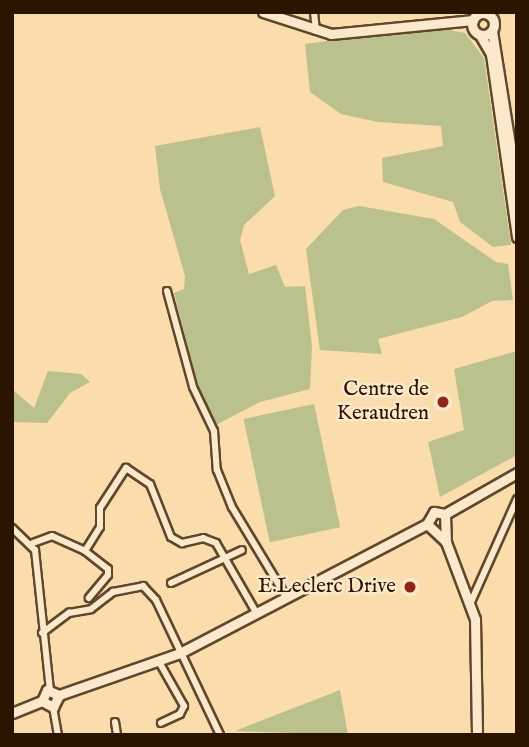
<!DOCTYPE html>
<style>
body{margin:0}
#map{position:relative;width:529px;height:747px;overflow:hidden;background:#fadcad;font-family:"IM FELL English",serif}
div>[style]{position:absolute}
.green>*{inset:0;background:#bac18d;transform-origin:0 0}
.roads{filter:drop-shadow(2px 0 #5f472b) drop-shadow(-2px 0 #5f472b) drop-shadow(0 2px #5f472b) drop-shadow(0 -2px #5f472b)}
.street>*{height:6px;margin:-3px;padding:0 3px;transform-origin:3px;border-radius:3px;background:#fce8ca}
.secondary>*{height:9px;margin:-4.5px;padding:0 4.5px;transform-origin:4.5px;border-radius:4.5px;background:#fce8ca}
.secondary>.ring{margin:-4.5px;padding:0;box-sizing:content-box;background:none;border:9px solid #fce8ca;border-radius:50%}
.dots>*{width:19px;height:19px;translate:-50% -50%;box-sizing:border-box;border:4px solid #fce8ca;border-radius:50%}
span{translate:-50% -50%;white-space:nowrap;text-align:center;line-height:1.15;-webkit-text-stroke:5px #fce8ca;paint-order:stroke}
.poi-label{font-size:21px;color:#2b1500}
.right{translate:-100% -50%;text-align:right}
.frame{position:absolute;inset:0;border:14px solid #2b1500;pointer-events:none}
</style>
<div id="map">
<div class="green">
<div style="clip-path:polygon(434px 27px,465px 33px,484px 58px,511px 245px,493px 247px,460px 222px,453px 202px,383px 182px,382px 158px,443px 146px,441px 126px,378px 122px,341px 114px,310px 92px,305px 44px)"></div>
<div style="clip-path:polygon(260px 127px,275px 196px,244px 225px,240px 240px,249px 274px,276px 265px,285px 287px,305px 286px,312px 346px,310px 389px,260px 402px,210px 428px,191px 385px,194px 372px,174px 293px,184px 289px,185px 276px,160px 189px,155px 146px)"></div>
<div style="clip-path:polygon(359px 206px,434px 219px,496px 262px,508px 264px,513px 300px,492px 301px,462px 317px,378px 339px,382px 354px,320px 350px,306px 249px,343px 210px)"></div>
<div style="clip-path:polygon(517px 351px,517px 455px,440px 497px,428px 442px,464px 430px,454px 369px)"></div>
<div style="clip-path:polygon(48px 371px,81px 374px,90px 382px,70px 393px,47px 423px,12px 422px,12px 389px,34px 408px)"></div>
<div style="left:314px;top:404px;width:126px;height:72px;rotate:78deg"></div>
<div style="clip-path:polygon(340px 690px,348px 735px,235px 731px)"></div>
</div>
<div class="roads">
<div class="street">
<div style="left:314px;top:12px;width:19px;rotate:84deg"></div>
<div style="left:167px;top:291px;width:99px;rotate:74.8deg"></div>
<div style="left:193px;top:387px;width:49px;rotate:64.5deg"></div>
<div style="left:214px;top:431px;width:39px;rotate:86deg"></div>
<div style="left:217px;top:470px;width:40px;rotate:68deg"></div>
<div style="left:232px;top:507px;width:106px;rotate:58.9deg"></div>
<div style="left:12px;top:528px;width:32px;rotate:44deg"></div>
<div style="left:35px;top:550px;width:141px;rotate:83.9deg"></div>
<div style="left:33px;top:543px;width:20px;rotate:-20deg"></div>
<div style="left:52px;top:536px;width:36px;rotate:24deg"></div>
<div style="left:85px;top:551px;width:29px;rotate:38deg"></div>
<div style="left:108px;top:569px;width:6px;rotate:90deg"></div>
<div style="left:108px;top:575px;width:30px;rotate:130deg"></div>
<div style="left:85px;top:551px;width:28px;rotate:-58deg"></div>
<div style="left:100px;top:527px;width:19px;rotate:-90deg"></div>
<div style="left:100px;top:508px;width:48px;rotate:-57deg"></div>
<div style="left:126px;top:468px;width:29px;rotate:34deg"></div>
<div style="left:150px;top:484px;width:57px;rotate:68.4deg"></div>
<div style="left:171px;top:537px;width:13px;rotate:29deg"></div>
<div style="left:182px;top:543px;width:22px;rotate:-13deg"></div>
<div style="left:203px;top:538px;width:14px;rotate:21deg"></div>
<div style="left:216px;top:543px;width:82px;rotate:60deg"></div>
<div style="left:171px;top:583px;width:78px;rotate:-24.9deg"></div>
<div style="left:471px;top:602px;width:113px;rotate:-65.9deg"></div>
<div style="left:42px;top:633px;width:34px;rotate:-37deg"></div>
<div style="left:69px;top:613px;width:22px;rotate:-10deg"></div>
<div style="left:91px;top:609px;width:28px;rotate:-38deg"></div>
<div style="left:113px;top:592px;width:31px;rotate:-11deg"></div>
<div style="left:143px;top:586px;width:19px;rotate:47deg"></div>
<div style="left:156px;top:600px;width:149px;rotate:64.6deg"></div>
<div style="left:158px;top:660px;width:53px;rotate:60.5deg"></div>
<div style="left:184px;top:706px;width:9px;rotate:117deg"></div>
<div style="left:180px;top:714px;width:21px;rotate:155deg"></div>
<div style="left:53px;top:707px;width:28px;rotate:80deg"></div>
<div style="left:115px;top:722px;width:13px;rotate:81deg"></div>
</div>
<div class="secondary">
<div style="left:263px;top:12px;width:71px;rotate:17.9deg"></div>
<div style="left:331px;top:34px;width:143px;rotate:-5.6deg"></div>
<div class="ring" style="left:472px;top:13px;width:13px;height:13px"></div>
<div style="left:492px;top:31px;width:159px;rotate:81deg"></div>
<div style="left:480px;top:35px;width:22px;rotate:60deg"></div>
<div style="left:491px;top:54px;width:185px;rotate:81.9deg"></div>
<div style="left:445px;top:514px;width:28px;rotate:88deg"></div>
<div style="left:446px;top:542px;width:82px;rotate:69.4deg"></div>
<div style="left:475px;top:619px;width:116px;rotate:89deg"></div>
<div style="left:445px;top:514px;width:83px;rotate:-29.7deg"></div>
<div style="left:427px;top:524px;width:14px;rotate:-60deg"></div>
<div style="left:434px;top:512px;width:11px;rotate:10deg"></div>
<div style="left:427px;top:524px;width:26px;rotate:43deg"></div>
<div style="left:59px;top:695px;width:128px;rotate:-19.1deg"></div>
<div style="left:180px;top:653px;width:279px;rotate:-27.6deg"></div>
<div style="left:42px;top:701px;width:13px;rotate:29deg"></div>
<div style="left:53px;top:707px;width:13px;rotate:-63deg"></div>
<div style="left:42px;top:701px;width:12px;rotate:-66deg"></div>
<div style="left:47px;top:690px;width:13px;rotate:23deg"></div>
<div style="left:12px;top:713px;width:32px;rotate:-22deg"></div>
</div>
</div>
<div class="dots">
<div style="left:443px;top:402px;background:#8f2418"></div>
<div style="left:410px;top:587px;background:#8f2418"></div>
</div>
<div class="poi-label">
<span class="right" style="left:429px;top:402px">Centre de<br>Keraudren</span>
<span class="right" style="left:396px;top:587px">E.Leclerc Drive</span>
</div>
<div class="frame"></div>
</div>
